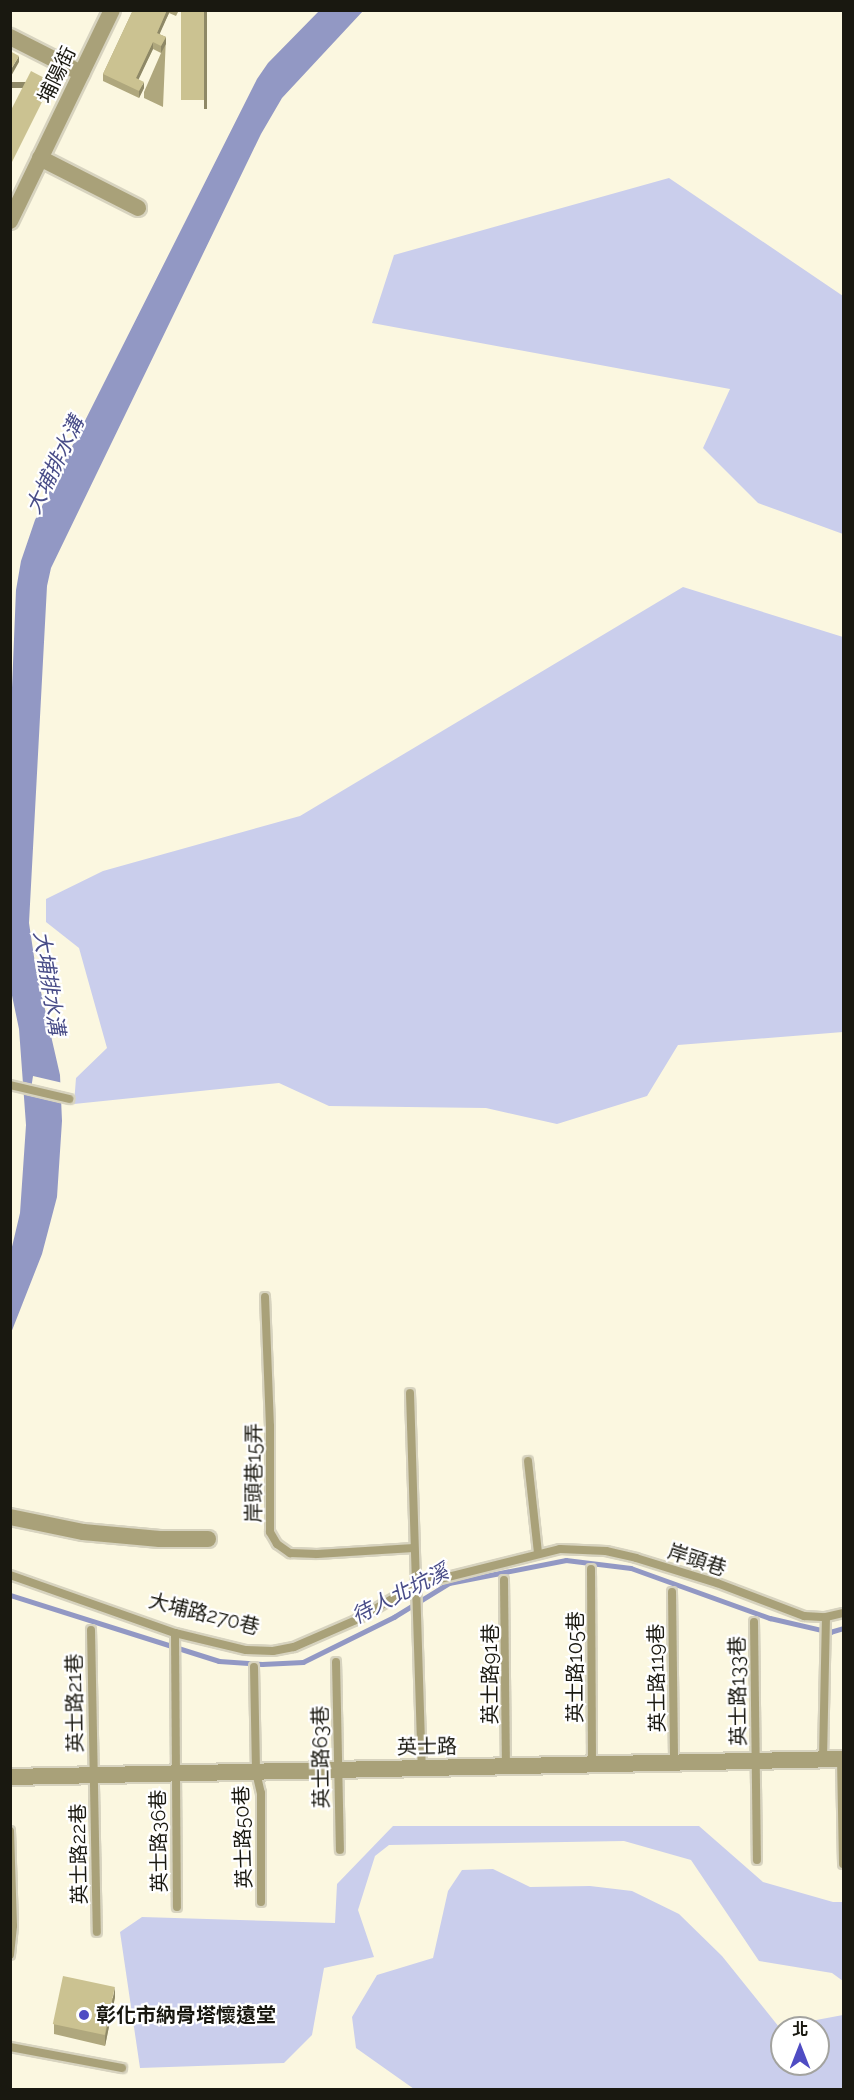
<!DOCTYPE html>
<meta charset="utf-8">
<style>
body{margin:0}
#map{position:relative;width:854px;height:2100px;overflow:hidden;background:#fbf7e0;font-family:Raleway,"Noto Sans TC",sans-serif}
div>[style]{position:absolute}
.green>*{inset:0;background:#caceec}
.water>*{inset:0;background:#9298c4}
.pier>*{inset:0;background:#fbf7e0}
.stream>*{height:4.5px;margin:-2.25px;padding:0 2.25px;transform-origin:2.25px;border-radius:2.25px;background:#9298c4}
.roads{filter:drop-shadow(2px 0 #d7d3bf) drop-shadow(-2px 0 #d7d3bf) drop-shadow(0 2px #d7d3bf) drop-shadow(0 -2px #d7d3bf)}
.lane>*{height:8px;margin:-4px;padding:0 4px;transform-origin:4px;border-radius:4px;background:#a9a179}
.street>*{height:16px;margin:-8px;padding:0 8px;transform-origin:8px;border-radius:8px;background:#a9a179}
.wall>*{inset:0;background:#afa77d}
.shaded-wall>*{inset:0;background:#8e8866;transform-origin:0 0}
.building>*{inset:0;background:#cbc291;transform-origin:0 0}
.dots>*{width:16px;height:16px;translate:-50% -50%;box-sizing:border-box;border:3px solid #fff;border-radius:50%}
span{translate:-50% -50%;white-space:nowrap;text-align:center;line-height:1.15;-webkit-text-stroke:4.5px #fff;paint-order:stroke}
.street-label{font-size:20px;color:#191810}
.poi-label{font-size:20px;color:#191810;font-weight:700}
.left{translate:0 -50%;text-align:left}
.water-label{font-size:21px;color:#494d88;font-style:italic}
.frame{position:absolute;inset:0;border:12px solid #191810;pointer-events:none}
.north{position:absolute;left:770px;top:2016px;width:60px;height:60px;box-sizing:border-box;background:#fff;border:2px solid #a3a39f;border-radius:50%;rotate:0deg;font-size:16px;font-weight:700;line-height:24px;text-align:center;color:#191810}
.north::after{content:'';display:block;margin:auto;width:21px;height:27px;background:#4f4cc3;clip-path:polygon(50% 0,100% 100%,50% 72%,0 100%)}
</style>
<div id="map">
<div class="green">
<div style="clip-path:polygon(669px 178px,843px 296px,843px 534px,758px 503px,703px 448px,730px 389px,372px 323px,394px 255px)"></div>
<div style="clip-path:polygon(683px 587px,843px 637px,843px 1032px,678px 1045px,647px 1096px,557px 1124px,486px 1108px,329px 1106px,279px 1083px,74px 1104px,76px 1078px,107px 1048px,79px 948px,46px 922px,46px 899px,103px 871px,300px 816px)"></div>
<div style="clip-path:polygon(393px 1826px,699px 1826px,763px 1882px,833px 1902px,843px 1902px,843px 1981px,832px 1973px,759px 1961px,691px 1860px,624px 1841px,389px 1845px,375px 1856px,358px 1910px,374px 1957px,324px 1968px,312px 2035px,284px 2063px,140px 2068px,120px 1932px,142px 1917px,335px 1923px,337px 1884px)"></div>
<div style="clip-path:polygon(evenodd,493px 1869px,530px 1887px,590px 1886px,632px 1891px,679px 1914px,722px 1956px,779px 2027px,843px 2015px,843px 2089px,414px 2089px,356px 2048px,352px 2017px,377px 1975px,433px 1958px,448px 1891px,462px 1870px,493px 1869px,782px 2028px,818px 2028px,818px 2064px,782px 2064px,782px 2028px)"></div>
</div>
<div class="water">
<div style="clip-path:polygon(319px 11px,363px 11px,282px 98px,261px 134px,51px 568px,47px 586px,29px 923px,36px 970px,60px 1075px,62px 1121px,57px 1197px,42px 1254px,11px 1333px,11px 1251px,20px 1213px,26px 1125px,19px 1029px,10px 986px,11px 712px,16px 590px,21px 561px,35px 520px,257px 79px,268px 63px)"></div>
</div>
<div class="pier">
<div style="clip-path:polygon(33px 1076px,63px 1083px,64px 1096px,31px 1089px)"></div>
</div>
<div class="stream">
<div style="left:10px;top:1595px;width:219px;rotate:17.5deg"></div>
<div style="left:219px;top:1661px;width:43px;rotate:4deg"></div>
<div style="left:262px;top:1664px;width:41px;rotate:-2.8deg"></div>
<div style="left:303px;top:1662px;width:102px;rotate:-26.3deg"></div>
<div style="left:394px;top:1617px;width:65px;rotate:-31.7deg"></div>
<div style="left:449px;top:1583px;width:119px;rotate:-11.1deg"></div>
<div style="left:566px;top:1560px;width:65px;rotate:7deg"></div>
<div style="left:631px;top:1568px;width:148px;rotate:19.8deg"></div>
<div style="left:770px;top:1618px;width:62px;rotate:13.1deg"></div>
<div style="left:830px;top:1632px;width:15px;rotate:-16deg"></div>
</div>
<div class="roads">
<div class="lane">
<div style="left:10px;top:1085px;width:61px;rotate:13.3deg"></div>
<div style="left:265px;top:1297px;width:129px;rotate:87.8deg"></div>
<div style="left:270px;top:1426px;width:106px;rotate:90deg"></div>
<div style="left:270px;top:1532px;width:14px;rotate:60deg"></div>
<div style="left:277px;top:1544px;width:16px;rotate:35deg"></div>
<div style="left:290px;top:1553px;width:27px;rotate:2deg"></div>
<div style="left:317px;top:1554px;width:97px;rotate:-3.5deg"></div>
<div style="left:410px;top:1393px;width:375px;rotate:88.2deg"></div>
<div style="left:528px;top:1461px;width:93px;rotate:83.8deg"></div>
<div style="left:591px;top:1569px;width:196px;rotate:89.7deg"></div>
<div style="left:10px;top:1575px;width:175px;rotate:19.4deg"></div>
<div style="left:175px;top:1633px;width:73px;rotate:13.5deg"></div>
<div style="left:246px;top:1650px;width:27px;rotate:2deg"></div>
<div style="left:273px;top:1651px;width:21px;rotate:-11deg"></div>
<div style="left:294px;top:1647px;width:68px;rotate:-23.5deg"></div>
<div style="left:356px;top:1620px;width:69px;rotate:-30.3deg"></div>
<div style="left:416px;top:1585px;width:148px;rotate:-14deg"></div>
<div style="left:560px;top:1549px;width:46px;rotate:2.5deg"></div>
<div style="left:606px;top:1551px;width:31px;rotate:13deg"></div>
<div style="left:636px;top:1558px;width:85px;rotate:17.2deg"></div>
<div style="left:717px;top:1583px;width:93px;rotate:20.8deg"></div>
<div style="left:804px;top:1616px;width:22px;rotate:3deg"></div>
<div style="left:826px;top:1617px;width:18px;rotate:-13deg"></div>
<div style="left:504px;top:1580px;width:187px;rotate:89.4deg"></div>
<div style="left:672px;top:1592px;width:171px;rotate:89.3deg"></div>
<div style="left:754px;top:1622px;width:238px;rotate:89.3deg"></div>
<div style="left:91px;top:1630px;width:302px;rotate:88.9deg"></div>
<div style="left:175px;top:1633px;width:274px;rotate:89.6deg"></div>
<div style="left:336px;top:1662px;width:188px;rotate:88.8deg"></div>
<div style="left:254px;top:1667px;width:105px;rotate:88.9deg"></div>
<div style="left:256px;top:1772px;width:22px;rotate:77deg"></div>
<div style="left:261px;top:1793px;width:109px;rotate:90deg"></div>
<div style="left:823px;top:1759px;width:142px;rotate:-88.8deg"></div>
<div style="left:841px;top:1759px;width:105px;rotate:88.9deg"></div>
<div style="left:10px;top:1831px;width:95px;rotate:88.2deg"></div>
<div style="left:13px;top:1926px;width:29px;rotate:96deg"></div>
<div style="left:10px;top:2047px;width:114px;rotate:10.6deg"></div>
</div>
<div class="street">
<div style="left:10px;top:37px;width:80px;rotate:26.9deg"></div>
<div style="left:40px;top:158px;width:110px;rotate:27deg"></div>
<div style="left:10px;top:221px;width:234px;rotate:-64.2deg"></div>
<div style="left:10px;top:1517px;width:75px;rotate:11.6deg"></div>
<div style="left:83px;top:1532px;width:77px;rotate:5.2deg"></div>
<div style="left:160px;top:1539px;width:48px"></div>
<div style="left:10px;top:1777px;width:834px;rotate:-1.24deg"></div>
</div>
</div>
<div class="wall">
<div style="clip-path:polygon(133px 10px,179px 10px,176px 16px,169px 13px,159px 34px,166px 37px,163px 107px,144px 98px,144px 92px,161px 53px,153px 49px,138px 79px,144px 88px,139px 98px,103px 81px,103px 74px)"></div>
<div style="clip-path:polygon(115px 1997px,105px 2046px,54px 2034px,54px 2024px)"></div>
</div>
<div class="shaded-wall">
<div style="clip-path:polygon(167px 10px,169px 10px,169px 13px,157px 40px,157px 33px)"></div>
<div style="left:204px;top:10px;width:3px;height:99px"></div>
<div style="clip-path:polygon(166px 37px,166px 44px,161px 53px,161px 46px)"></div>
<div style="clip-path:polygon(153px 42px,153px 49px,136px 85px,136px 78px)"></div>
<div style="clip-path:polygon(19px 56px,19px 62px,10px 78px,10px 71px)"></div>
<div style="left:52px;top:82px;width:6px;height:94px;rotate:90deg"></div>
<div style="clip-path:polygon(144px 82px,144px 88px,139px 98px,139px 91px)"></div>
<div style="clip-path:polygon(115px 1987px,115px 1997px,105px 2046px,105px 2037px)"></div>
</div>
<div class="building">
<div style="clip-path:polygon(133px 10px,167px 10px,157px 33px,166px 37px,161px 46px,153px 42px,136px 78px,144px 82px,139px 91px,103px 74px)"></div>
<div style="left:181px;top:10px;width:23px;height:90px"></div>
<div style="clip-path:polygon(10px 51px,19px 56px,10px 71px)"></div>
<div style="clip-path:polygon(31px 71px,52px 82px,10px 166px,10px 112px)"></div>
<div style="left:63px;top:1976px;width:53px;height:49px;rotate:12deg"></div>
</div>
<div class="dots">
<div style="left:84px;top:2015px;background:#4f4cc3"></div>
</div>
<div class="street-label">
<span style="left:57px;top:75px;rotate:-64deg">埔陽街</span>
<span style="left:254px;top:1473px;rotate:-90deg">岸頭巷15弄</span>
<span style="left:697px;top:1560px;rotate:18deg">岸頭巷</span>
<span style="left:204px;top:1614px;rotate:14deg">大埔路270巷</span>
<span style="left:575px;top:1667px;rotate:-90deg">英士路105巷</span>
<span style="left:490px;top:1674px;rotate:-90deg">英士路91巷</span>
<span style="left:657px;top:1678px;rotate:-91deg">英士路119巷</span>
<span style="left:738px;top:1691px;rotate:-91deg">英士路133巷</span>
<span style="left:75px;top:1703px;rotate:-91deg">英士路21巷</span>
<span style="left:427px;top:1747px;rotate:-1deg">英士路</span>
<span style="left:321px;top:1757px;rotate:-91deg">英士路63巷</span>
<span style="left:243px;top:1837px;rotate:-92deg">英士路50巷</span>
<span style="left:159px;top:1841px;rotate:-91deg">英士路36巷</span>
<span style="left:79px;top:1854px;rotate:-91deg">英士路22巷</span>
</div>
<div class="poi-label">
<span class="left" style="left:96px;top:2015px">彰化市納骨塔懷遠堂</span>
</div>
<div class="water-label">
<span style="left:55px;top:465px;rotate:-64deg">大埔排水溝</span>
<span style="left:49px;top:983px;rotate:81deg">大埔排水溝</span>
<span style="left:400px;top:1594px;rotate:-27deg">待人北坑溪</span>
</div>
<div class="frame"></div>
<div class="north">北</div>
</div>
